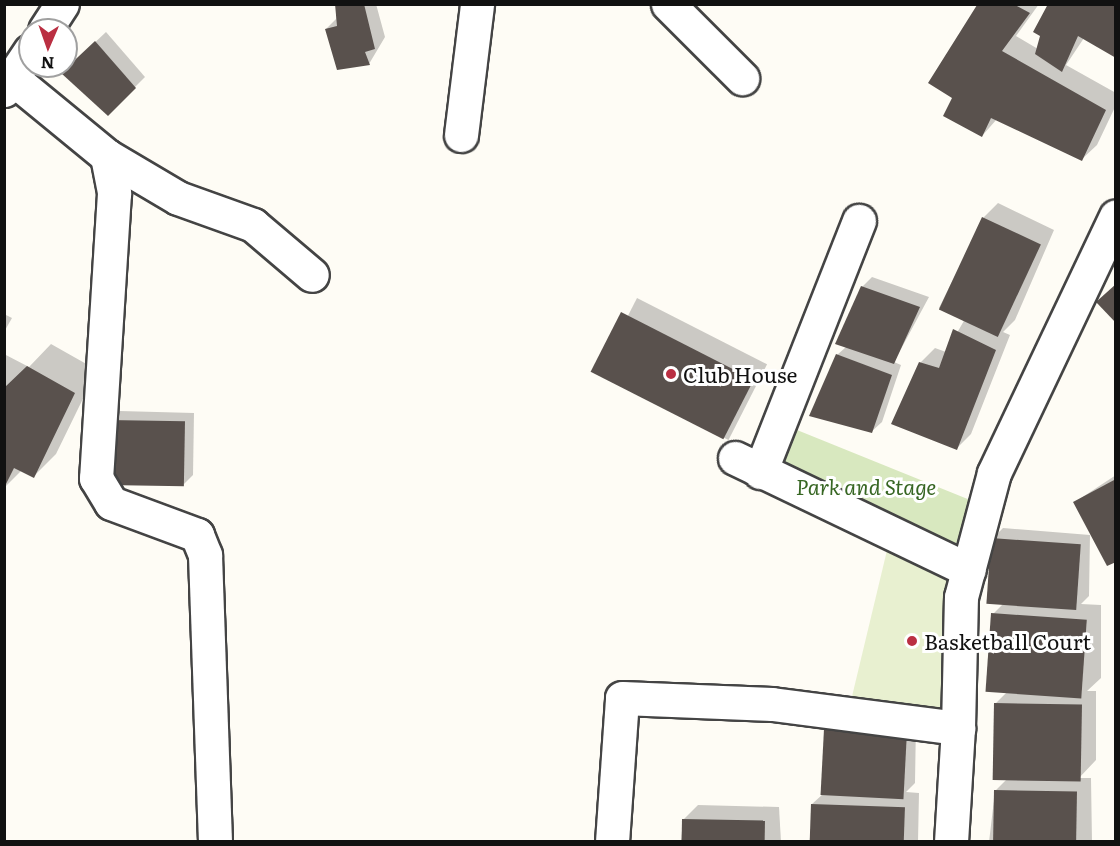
<!DOCTYPE html>
<style>
body{margin:0}
#map{position:relative;width:1120px;height:846px;overflow:hidden;background:#fefcf5;font-family:Literata,serif}
div>[style]{position:absolute}
.green>*{inset:0;background:#d8e8bf;transform-origin:0 0}
.pitch>*{inset:0;background:#e8f0d0}
.shadow>*{inset:0;background:#0003;transform-origin:0 0}
.building>*{inset:0;background:#59514d;transform-origin:0 0}
.roads{filter:drop-shadow(2px 0 #444) drop-shadow(-2px 0 #444) drop-shadow(0 2px #444) drop-shadow(0 -2px #444)}
.minor>*{height:33px;margin:-16.5px;padding:0 16.5px;transform-origin:16.5px;border-radius:16.5px;background:#fff}
.dots>*{width:16px;height:16px;translate:-50% -50%;box-sizing:border-box;border:3px solid #fff;border-radius:50%}
span{translate:-50% -50%;white-space:nowrap;text-align:center;line-height:1.15;-webkit-text-stroke:6px #fff;paint-order:stroke}
.poi-label{font-size:21px;color:#111}
.left{translate:0 -50%;text-align:left}
.park-label{font-size:21px;color:#376623;font-style:italic}
.frame{position:absolute;inset:0;border:6px solid #111;pointer-events:none}
.north{position:absolute;left:18px;top:18px;width:60px;height:60px;box-sizing:border-box;background:#fff;border:2px solid #a0a0a0;border-radius:50%;rotate:182deg;font-size:16px;font-weight:700;line-height:24px;text-align:center;color:#111}
.north::after{content:'';display:block;margin:auto;width:21px;height:27px;background:#ba2f42;clip-path:polygon(50% 0,100% 100%,50% 72%,0 100%)}
</style>
<div id="map">
<div class="green">
<div style="left:797px;top:430px;width:190px;height:49px;rotate:22deg"></div>
</div>
<div class="pitch">
<div style="clip-path:polygon(889px 542px,960px 573px,958px 728px,849px 709px)"></div>
</div>
<div class="shadow">
<div style="clip-path:polygon(337px 4px,376px 4px,385px 37px,369px 64px,326px 29px,336px 19px)"></div>
<div style="clip-path:polygon(979px 4px,1039px 4px,1016px 36px,1038px 49px,1050px 4px,1084px 38px,1066px 65px,1116px 93px,1116px 105px,1097px 145px,1082px 159px,997px 119px,982px 136px,954px 97px,930px 82px)"></div>
<div style="clip-path:polygon(106px 32px,145px 77px,108px 114px,73px 63px)"></div>
<div style="clip-path:polygon(998px 203px,1054px 230px,1015px 320px,1003px 332px,1010px 335px,971px 434px,957px 448px,920px 363px,935px 348px,946px 352px,965px 319px,939px 308px,984px 217px)"></div>
<div style="clip-path:polygon(872px 277px,929px 297px,894px 362px,901px 365px,882px 422px,871px 432px,837px 355px,846px 347px,862px 287px)"></div>
<div style="left:637px;top:298px;width:146px;height:85px;rotate:27deg"></div>
<div style="clip-path:polygon(4px 314px,12px 318px,4px 332px)"></div>
<div style="clip-path:polygon(51px 344px,97px 370px,56px 454px,33px 477px,22px 470px,4px 488px,4px 354px,29px 367px)"></div>
<div style="clip-path:polygon(120px 411px,194px 413px,193px 475px,183px 485px,110px 421px)"></div>
<div style="clip-path:polygon(1116px 475px,1116px 560px,1075px 502px)"></div>
<div style="clip-path:polygon(1003px 528px,1090px 535px,1089px 596px,1081px 604px,1101px 605px,1101px 678px,1087px 691px,1096px 691px,1096px 760px,1079px 778px,1091px 778px,1092px 842px,989px 842px,995px 791px,1008px 778px,995px 704px,1008px 691px,993px 614px,1004px 603px,993px 538px)"></div>
<div style="clip-path:polygon(836px 719px,916px 723px,915px 783px,906px 792px,919px 793px,918px 842px,812px 842px,812px 804px,823px 794px,826px 729px)"></div>
<div style="clip-path:polygon(698px 805px,779px 807px,781px 842px,681px 842px,683px 820px)"></div>
</div>
<div class="building">
<div style="clip-path:polygon(335px 4px,364px 4px,375px 49px,365px 52px,370px 65px,337px 70px,325px 29px,337px 26px)"></div>
<div style="clip-path:polygon(1048px 4px,1116px 4px,1116px 58px,1078px 36px,1062px 72px,1035px 54px,1040px 36px,1033px 32px)"></div>
<div style="clip-path:polygon(977px 5px,1015px 5px,1030px 13px,1002px 51px,1106px 110px,1082px 161px,991px 118px,982px 137px,943px 116px,952px 98px,928px 83px)"></div>
<div style="clip-path:polygon(95px 41px,136px 88px,108px 116px,61px 73px)"></div>
<div style="left:982px;top:217px;width:65px;height:102px;rotate:25deg"></div>
<div style="clip-path:polygon(1116px 284px,1116px 323px,1096px 302px)"></div>
<div style="clip-path:polygon(861px 286px,920px 307px,894px 364px,835px 344px)"></div>
<div style="left:621px;top:312px;width:149px;height:67px;rotate:27deg"></div>
<div style="clip-path:polygon(953px 329px,996px 350px,957px 450px,891px 424px,919px 362px,939px 368px)"></div>
<div style="clip-path:polygon(836px 354px,892px 375px,872px 433px,809px 416px)"></div>
<div style="clip-path:polygon(27px 366px,75px 393px,34px 478px,14px 468px,4px 488px,4px 388px)"></div>
<div style="left:108px;top:420px;width:77px;height:65px;rotate:1deg"></div>
<div style="clip-path:polygon(1116px 479px,1116px 562px,1107px 566px,1073px 502px)"></div>
<div style="left:991px;top:538px;width:90px;height:66px;rotate:4deg"></div>
<div style="left:991px;top:613px;width:96px;height:79px;rotate:4deg"></div>
<div style="left:994px;top:703px;width:88px;height:77px;rotate:1deg"></div>
<div style="left:824px;top:729px;width:83px;height:66px;rotate:3deg"></div>
<div style="left:994px;top:790px;width:83px;height:52px;rotate:1deg"></div>
<div style="left:811px;top:804px;width:94px;height:38px;rotate:2deg"></div>
<div style="left:682px;top:819px;width:83px;height:23px;rotate:1deg"></div>
</div>
<div class="roads">
<div class="minor">
<div style="left:668px;top:4px;width:105px;rotate:45deg"></div>
<div style="left:45px;top:30px;width:31px;rotate:-57deg"></div>
<div style="left:12px;top:78px;width:123px;rotate:39.4deg"></div>
<div style="left:107px;top:156px;width:38px;rotate:79deg"></div>
<div style="left:114px;top:193px;width:286px;rotate:93.6deg"></div>
<div style="left:96px;top:478px;width:29px;rotate:59deg"></div>
<div style="left:111px;top:503px;width:92px;rotate:20.4deg"></div>
<div style="left:197px;top:535px;width:22px;rotate:68deg"></div>
<div style="left:205px;top:555px;width:287px;rotate:88deg"></div>
<div style="left:4px;top:90px;width:47px;rotate:-56.3deg"></div>
<div style="left:461px;top:135px;width:132px;rotate:-83deg"></div>
<div style="left:107px;top:156px;width:82px;rotate:30.6deg"></div>
<div style="left:178px;top:198px;width:80px;rotate:19.8deg"></div>
<div style="left:253px;top:225px;width:77px;rotate:40.3deg"></div>
<div style="left:735px;top:458px;width:259px;rotate:25.6deg"></div>
<div style="left:760px;top:472px;width:270px;rotate:-68.5deg"></div>
<div style="left:612px;top:842px;width:144px;rotate:-86deg"></div>
<div style="left:622px;top:698px;width:150px;rotate:2.3deg"></div>
<div style="left:772px;top:704px;width:188px;rotate:7.4deg"></div>
<div style="left:958px;top:728px;width:131px;rotate:-88.7deg"></div>
<div style="left:961px;top:597px;width:128px;rotate:-75.1deg"></div>
<div style="left:994px;top:473px;width:284px;rotate:-64.6deg"></div>
<div style="left:951px;top:842px;width:114px;rotate:-86.5deg"></div>
</div>
</div>
<div class="dots">
<div style="left:671px;top:374px;background:#ba2f42"></div>
<div style="left:912px;top:641px;background:#ba2f42"></div>
</div>
<div class="poi-label">
<span class="left" style="left:683px;top:374px">Club House</span>
<span class="left" style="left:924px;top:641px">Basketball Court</span>
</div>
<div class="park-label">
<span style="left:866px;top:486px">Park and Stage</span>
</div>
<div class="frame"></div>
<div class="north">N</div>
</div>
